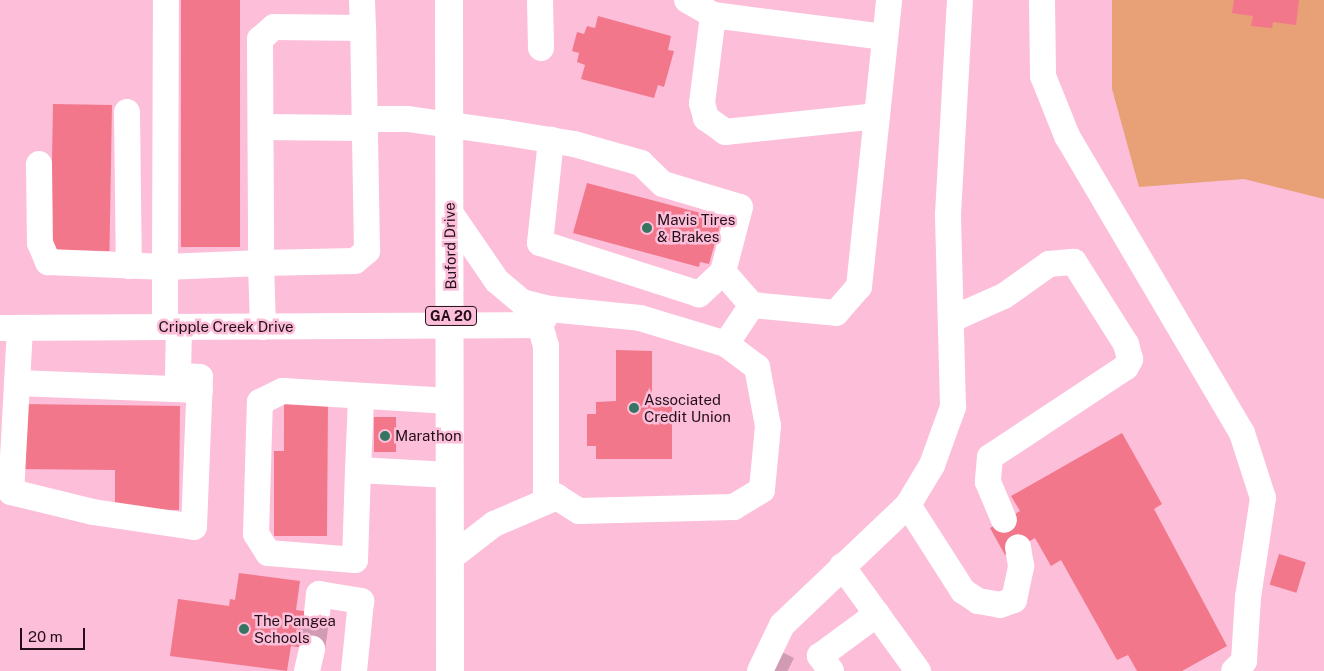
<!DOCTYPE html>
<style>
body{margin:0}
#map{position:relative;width:1324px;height:671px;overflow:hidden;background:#fcbed9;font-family:"Public Sans",sans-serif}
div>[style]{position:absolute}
.green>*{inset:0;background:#e8a076}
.building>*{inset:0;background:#f2778b;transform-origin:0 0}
.minor-tunnel>*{height:26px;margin-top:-13px;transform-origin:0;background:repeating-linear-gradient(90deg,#d19bb3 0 26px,transparent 0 39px)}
.minor>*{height:26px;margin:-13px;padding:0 13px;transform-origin:13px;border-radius:13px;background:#fff}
.highway>*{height:28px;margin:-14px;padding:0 14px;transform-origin:14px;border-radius:14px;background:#fff}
.dots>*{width:14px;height:14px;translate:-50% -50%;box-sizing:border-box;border:2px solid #fcbed9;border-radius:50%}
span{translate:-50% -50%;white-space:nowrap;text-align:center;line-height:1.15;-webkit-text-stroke:5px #fcbed9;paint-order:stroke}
.shield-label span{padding:1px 4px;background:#fcbed9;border:1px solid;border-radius:4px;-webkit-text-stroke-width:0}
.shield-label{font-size:14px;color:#240f19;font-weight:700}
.poi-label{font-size:15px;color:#240f19}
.left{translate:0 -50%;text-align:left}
.street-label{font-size:15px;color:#240f19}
.scale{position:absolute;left:20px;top:628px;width:65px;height:22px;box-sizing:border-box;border:2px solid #240f19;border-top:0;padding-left:6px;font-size:15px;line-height:18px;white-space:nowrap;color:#240f19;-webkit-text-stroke:4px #fcbed9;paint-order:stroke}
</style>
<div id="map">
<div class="green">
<div style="clip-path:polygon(1112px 0,1324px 0,1324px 199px,1244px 179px,1139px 187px,1112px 89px)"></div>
</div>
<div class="building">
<div style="left:181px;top:0;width:59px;height:247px"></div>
<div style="clip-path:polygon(1234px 0,1299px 0,1296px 25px,1273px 22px,1272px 28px,1251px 26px,1253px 16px,1232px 13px)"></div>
<div style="clip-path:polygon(598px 16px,671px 36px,668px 50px,674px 51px,664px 87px,658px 85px,654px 98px,581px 79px,585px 65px,577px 62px,579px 53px,572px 51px,577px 32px,584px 34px,587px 26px,595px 28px)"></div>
<div style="left:53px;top:104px;width:59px;height:146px;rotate:1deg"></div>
<div style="clip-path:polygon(587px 183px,712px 216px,721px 222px,709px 264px,700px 262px,699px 267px,573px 233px)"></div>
<div style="clip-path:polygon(616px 350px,652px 351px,652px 401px,672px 401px,672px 459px,596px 459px,596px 446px,587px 446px,587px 414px,596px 414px,596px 402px,616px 401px)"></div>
<div style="clip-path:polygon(19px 404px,180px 406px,179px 510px,115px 509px,115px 470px,18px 469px)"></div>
<div style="clip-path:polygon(284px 404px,328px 404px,327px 536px,274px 536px,274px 451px,284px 451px)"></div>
<div style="left:374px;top:417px;width:22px;height:35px"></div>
<div style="clip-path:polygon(1122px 433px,1162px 504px,1154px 509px,1227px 646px,1182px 671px,1137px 671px,1128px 655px,1117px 660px,1061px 560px,1051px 566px,1035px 538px,1005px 555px,990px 528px,1020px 511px,1011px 496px)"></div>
<div style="left:1279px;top:554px;width:28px;height:32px;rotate:17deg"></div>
<div style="clip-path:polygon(239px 573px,300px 581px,296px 610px,317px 613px,312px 649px,291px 646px,287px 671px,170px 656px,178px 599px,229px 606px,230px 599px,235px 600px)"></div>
</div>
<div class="minor-tunnel">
<div style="left:312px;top:649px;width:36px;rotate:-82deg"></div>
<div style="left:765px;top:658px;width:29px;rotate:27deg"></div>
</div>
<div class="minor">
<div style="left:362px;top:0;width:28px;rotate:88deg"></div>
<div style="left:540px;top:0;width:48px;rotate:88.8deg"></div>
<div style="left:687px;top:0;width:30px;rotate:30deg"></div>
<div style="left:713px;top:15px;width:89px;rotate:97.1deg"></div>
<div style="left:702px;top:103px;width:16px;rotate:75deg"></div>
<div style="left:706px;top:118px;width:24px;rotate:36deg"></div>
<div style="left:725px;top:132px;width:153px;rotate:-6deg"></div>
<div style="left:1042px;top:0;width:76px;rotate:89.2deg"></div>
<div style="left:1043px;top:76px;width:65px;rotate:68.2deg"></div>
<div style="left:1067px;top:136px;width:345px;rotate:59.5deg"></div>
<div style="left:1242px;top:433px;width:68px;rotate:72.1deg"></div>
<div style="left:1263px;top:498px;width:100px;rotate:98.6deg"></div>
<div style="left:1248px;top:597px;width:64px;rotate:93.6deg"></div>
<div style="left:1244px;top:661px;width:14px;rotate:135deg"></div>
<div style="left:713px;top:15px;width:173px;rotate:7.3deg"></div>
<div style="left:127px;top:112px;width:154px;rotate:89.3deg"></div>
<div style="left:262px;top:127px;width:99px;rotate:0.6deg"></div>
<div style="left:361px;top:128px;width:16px;rotate:-35deg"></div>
<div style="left:374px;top:119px;width:34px"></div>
<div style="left:408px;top:119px;width:94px;rotate:8deg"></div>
<div style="left:501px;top:132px;width:74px;rotate:9.3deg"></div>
<div style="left:574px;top:144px;width:70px;rotate:15.8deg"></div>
<div style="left:641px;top:163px;width:30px;rotate:44deg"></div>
<div style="left:663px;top:184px;width:80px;rotate:16.6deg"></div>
<div style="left:740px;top:207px;width:67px;rotate:104.7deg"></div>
<div style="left:723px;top:272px;width:33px;rotate:137deg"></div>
<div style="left:699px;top:294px;width:167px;rotate:-162.2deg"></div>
<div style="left:540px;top:243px;width:104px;rotate:-83.9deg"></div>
<div style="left:39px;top:164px;width:79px;rotate:89.3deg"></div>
<div style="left:40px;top:243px;width:21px;rotate:67deg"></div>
<div style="left:48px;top:262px;width:117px;rotate:2.4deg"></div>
<div style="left:165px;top:267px;width:267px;rotate:-89.8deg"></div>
<div style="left:449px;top:211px;width:85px;rotate:55.6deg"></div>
<div style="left:497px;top:281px;width:33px;rotate:40deg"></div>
<div style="left:522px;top:302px;width:29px;rotate:14deg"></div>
<div style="left:723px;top:272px;width:44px;rotate:48.7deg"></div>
<div style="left:550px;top:309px;width:90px;rotate:5.7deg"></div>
<div style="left:640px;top:318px;width:90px;rotate:16.8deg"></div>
<div style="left:726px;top:344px;width:39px;rotate:37deg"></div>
<div style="left:757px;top:367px;width:60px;rotate:79.4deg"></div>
<div style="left:768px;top:426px;width:64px;rotate:95.4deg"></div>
<div style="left:762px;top:490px;width:33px;rotate:149deg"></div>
<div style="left:734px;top:507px;width:155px;rotate:178.5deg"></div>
<div style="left:579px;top:511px;width:39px;rotate:-148deg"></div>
<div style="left:546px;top:490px;width:144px;rotate:-90deg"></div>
<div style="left:546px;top:346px;width:22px;rotate:-106deg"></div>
<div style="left:540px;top:325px;width:19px;rotate:-58deg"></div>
<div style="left:952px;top:319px;width:57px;rotate:-23.9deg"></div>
<div style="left:1004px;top:296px;width:55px;rotate:-35.4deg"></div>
<div style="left:1049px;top:264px;width:25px;rotate:-5deg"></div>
<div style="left:1074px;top:262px;width:97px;rotate:57.6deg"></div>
<div style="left:1126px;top:344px;width:16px;rotate:75deg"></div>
<div style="left:1130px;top:359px;width:9px;rotate:117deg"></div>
<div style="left:1126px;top:367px;width:163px;rotate:146.5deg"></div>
<div style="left:990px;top:457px;width:25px;rotate:95deg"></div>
<div style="left:988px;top:482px;width:41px;rotate:67.2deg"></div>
<div style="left:165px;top:327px;width:60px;rotate:-90deg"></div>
<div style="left:165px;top:267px;width:96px;rotate:-2.4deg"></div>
<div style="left:261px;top:263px;width:94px;rotate:-1.2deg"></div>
<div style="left:355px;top:261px;width:16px;rotate:-40deg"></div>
<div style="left:367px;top:251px;width:223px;rotate:-91deg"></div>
<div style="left:363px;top:28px;width:89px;rotate:-179.4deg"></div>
<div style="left:274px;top:27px;width:18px;rotate:139deg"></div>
<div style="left:260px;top:39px;width:224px;rotate:89.7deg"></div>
<div style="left:261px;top:263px;width:64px;rotate:88.2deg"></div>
<div style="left:0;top:328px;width:540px;rotate:-0.32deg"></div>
<div style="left:20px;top:328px;width:164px;rotate:93.1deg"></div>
<div style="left:11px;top:492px;width:84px;rotate:13.7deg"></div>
<div style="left:93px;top:512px;width:102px;rotate:8.4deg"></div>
<div style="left:194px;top:527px;width:150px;rotate:-87.7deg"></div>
<div style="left:200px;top:377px;width:22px;rotate:-177deg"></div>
<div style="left:178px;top:376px;width:49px;rotate:-88.8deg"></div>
<div style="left:726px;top:344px;width:47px;rotate:-56.3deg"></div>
<div style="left:752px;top:305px;width:84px;rotate:5.4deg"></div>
<div style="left:836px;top:313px;width:35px;rotate:-49deg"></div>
<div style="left:859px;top:287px;width:289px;rotate:-84deg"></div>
<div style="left:17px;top:383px;width:183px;rotate:2.2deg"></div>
<div style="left:358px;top:470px;width:73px;rotate:-87.6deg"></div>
<div style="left:450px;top:475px;width:92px;rotate:-176.9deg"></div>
<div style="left:358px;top:470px;width:90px;rotate:91.9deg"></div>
<div style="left:355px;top:560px;width:87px;rotate:-175.4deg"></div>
<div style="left:268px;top:553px;width:22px;rotate:-122deg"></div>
<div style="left:256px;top:534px;width:132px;rotate:-88.3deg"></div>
<div style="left:260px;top:402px;width:25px;rotate:-26deg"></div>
<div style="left:283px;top:391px;width:167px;rotate:3.4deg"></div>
<div style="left:908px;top:505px;width:102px;rotate:57.4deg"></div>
<div style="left:963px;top:591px;width:18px;rotate:34deg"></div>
<div style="left:978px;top:601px;width:22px;rotate:10deg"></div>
<div style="left:1000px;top:605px;width:15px;rotate:-20deg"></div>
<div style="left:1014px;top:600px;width:35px;rotate:-78deg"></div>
<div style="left:1021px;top:566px;width:19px;rotate:-99deg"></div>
<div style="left:450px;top:558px;width:56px;rotate:-37.7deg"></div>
<div style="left:494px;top:524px;width:69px;rotate:-23.2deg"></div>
<div style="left:842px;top:566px;width:130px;rotate:54.1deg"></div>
<div style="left:317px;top:613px;width:19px;rotate:-84deg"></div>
<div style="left:319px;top:594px;width:43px;rotate:9.5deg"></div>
<div style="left:361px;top:601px;width:70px;rotate:95.7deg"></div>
<div style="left:307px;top:671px;width:23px;rotate:-77deg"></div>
<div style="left:760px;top:671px;width:51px;rotate:-64.4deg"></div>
<div style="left:782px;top:625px;width:174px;rotate:-43.6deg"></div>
<div style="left:908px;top:505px;width:47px;rotate:-59deg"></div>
<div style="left:932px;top:465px;width:62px;rotate:-70.1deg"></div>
<div style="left:953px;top:407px;width:193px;rotate:-91.5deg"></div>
<div style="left:948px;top:214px;width:214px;rotate:-86.8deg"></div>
<div style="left:831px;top:671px;width:19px;rotate:-126deg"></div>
<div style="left:820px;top:656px;width:71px;rotate:-36.4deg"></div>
</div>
<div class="highway">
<div style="left:449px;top:0;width:671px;rotate:89.91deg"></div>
</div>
<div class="dots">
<div style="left:647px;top:228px;background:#367562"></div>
<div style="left:634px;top:408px;background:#367562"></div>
<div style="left:385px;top:436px;background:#367562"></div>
<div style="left:244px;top:629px;background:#367562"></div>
</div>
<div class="shield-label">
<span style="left:451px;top:316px">GA 20</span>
</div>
<div class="poi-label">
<span class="left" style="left:657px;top:228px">Mavis Tires<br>&amp; Brakes</span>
<span class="left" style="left:644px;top:408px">Associated<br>Credit Union</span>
<span class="left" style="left:395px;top:436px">Marathon</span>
<span class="left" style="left:254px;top:629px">The Pangea<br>Schools</span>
</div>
<div class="street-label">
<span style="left:450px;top:246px;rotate:-91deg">Buford Drive</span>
<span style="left:226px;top:327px">Cripple Creek Drive</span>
</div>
<div class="scale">20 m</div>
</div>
